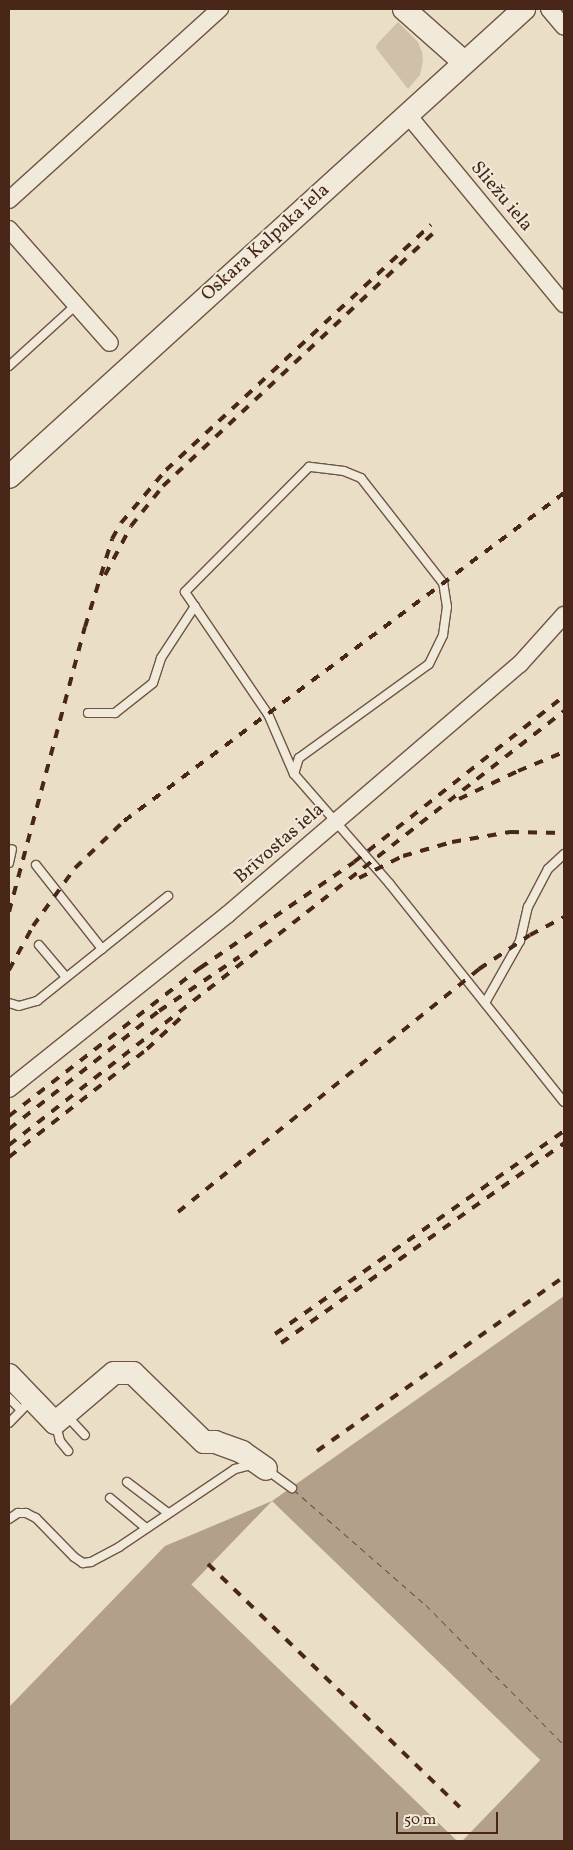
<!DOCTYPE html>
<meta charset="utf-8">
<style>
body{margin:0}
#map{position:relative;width:573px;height:1850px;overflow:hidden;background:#eadfc6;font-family:Vollkorn,serif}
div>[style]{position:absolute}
.green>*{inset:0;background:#cec0a9}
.water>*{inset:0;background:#b3a08b}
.pier>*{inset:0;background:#eadfc6;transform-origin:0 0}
.ferry>*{height:1px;margin-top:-0.5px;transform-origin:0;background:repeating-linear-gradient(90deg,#684b3b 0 6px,transparent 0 11px)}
.roads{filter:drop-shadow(1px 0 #705544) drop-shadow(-1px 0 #705544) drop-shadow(0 1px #705544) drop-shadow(0 -1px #705544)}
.lane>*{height:8px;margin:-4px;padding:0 4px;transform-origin:4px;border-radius:4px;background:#f1eada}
.street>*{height:16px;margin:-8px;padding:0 8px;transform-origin:8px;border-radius:8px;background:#f1eada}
.secondary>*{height:22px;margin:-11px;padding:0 11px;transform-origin:11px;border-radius:11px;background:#f1eada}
.rail>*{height:4px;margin-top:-2px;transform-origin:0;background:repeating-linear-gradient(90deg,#482719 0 9px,transparent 0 18px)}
span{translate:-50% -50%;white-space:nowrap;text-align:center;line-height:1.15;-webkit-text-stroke:4px #f1eada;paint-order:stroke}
.street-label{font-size:19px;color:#482719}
.frame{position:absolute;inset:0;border:10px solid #482719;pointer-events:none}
.scale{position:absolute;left:396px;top:1812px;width:102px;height:22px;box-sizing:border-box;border:2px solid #482719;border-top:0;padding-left:6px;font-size:15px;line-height:18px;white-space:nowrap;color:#482719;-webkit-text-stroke:4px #f1eada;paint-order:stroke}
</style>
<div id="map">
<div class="green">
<div style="clip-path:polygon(398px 22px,418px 42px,422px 52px,423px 61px,420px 75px,408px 89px,376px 48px,377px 44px)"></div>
</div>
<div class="water">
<div style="clip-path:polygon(564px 1296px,564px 1841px,9px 1841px,9px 1707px,165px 1546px,272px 1501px)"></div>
</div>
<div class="pier">
<div style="left:272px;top:1501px;width:373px;height:116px;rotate:44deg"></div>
</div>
<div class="ferry">
<div style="left:294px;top:1490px;width:175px;rotate:41.1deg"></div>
<div style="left:426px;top:1605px;width:197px;rotate:45.4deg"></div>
</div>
<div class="roads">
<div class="lane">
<div style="left:9px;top:366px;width:91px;rotate:-42.3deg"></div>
<div style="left:88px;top:713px;width:27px"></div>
<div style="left:115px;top:713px;width:48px;rotate:-38.3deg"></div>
<div style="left:153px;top:683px;width:26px;rotate:-72deg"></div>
<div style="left:161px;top:658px;width:62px;rotate:-56.8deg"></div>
<div style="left:294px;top:774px;width:17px;rotate:-73deg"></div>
<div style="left:299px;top:758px;width:160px;rotate:-35.9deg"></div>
<div style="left:429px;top:664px;width:32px;rotate:-64deg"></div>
<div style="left:443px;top:635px;width:28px;rotate:-82deg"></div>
<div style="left:447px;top:607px;width:24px;rotate:-99deg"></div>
<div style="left:443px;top:583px;width:133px;rotate:-128deg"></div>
<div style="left:361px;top:478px;width:18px;rotate:-158deg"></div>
<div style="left:344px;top:471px;width:35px;rotate:-173deg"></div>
<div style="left:309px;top:467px;width:176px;rotate:134.8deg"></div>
<div style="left:185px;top:592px;width:148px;rotate:55.8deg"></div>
<div style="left:268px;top:714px;width:65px;rotate:66.6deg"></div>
<div style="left:294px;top:774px;width:145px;rotate:48.9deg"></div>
<div style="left:389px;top:883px;width:280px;rotate:51.4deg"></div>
<div style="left:9px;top:863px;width:14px;rotate:-78deg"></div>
<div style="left:36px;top:865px;width:107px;rotate:51.8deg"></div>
<div style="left:39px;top:945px;width:42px;rotate:49.8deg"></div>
<div style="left:9px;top:1003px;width:10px;rotate:17deg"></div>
<div style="left:19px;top:1006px;width:19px;rotate:-16deg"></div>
<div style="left:37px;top:1001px;width:168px;rotate:-38.7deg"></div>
<div style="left:485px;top:1003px;width:71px;rotate:-60.6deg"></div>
<div style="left:520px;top:941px;width:35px;rotate:-77deg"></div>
<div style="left:528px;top:907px;width:43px;rotate:-62.2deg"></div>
<div style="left:548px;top:869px;width:22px;rotate:-43deg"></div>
<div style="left:9px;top:1398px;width:17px;rotate:45deg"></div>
<div style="left:67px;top:1416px;width:26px;rotate:47deg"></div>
<div style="left:9px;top:1423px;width:30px;rotate:-46deg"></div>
<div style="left:56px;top:1425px;width:16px;rotate:76deg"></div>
<div style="left:60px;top:1441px;width:13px;rotate:51deg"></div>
<div style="left:267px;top:1470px;width:31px;rotate:36deg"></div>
<div style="left:127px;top:1482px;width:51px;rotate:37.1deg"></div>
<div style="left:110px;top:1498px;width:47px;rotate:39.8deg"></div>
<div style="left:9px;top:1519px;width:11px;rotate:-34deg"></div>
<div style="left:18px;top:1513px;width:8px"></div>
<div style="left:26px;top:1513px;width:11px;rotate:27deg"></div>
<div style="left:36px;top:1518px;width:54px;rotate:45.7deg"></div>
<div style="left:74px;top:1557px;width:11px;rotate:34deg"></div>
<div style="left:83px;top:1563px;width:8px;rotate:-7deg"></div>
<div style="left:91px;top:1562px;width:32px;rotate:-28deg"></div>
<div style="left:119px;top:1547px;width:140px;rotate:-33.9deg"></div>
<div style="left:235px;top:1469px;width:16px;rotate:-14deg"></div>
</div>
<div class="street">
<div style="left:549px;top:9px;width:23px;rotate:50deg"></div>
<div style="left:408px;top:115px;width:245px;rotate:50.5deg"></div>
<div style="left:9px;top:200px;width:285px;rotate:-42.2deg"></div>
<div style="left:9px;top:229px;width:152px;rotate:48.5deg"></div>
<div style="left:9px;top:1089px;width:280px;rotate:-38.6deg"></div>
<div style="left:228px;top:914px;width:384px;rotate:-40.6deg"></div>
<div style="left:520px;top:664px;width:66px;rotate:-48.1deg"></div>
</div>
<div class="secondary">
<div style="left:404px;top:9px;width:80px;rotate:41.5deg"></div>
<div style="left:9px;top:477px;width:696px;rotate:-42.26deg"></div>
<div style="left:9px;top:1375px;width:66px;rotate:46.2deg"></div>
<div style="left:55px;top:1423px;width:77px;rotate:-40.3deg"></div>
<div style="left:114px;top:1373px;width:19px"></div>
<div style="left:133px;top:1373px;width:99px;rotate:44.2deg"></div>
<div style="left:204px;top:1442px;width:11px"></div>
<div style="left:215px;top:1442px;width:29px;rotate:20deg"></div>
<div style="left:242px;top:1452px;width:29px;rotate:35deg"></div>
</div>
</div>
<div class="rail">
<div style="left:105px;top:575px;width:55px;rotate:-62deg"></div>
<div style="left:131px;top:526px;width:51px;rotate:-51.3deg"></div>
<div style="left:163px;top:486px;width:375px;rotate:-43.1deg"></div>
<div style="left:459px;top:799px;width:65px;rotate:-25.4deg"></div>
<div style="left:518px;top:771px;width:50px;rotate:-22.4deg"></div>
<div style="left:359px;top:878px;width:49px;rotate:-26.6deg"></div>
<div style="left:403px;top:856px;width:51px;rotate:-15.9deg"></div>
<div style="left:452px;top:842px;width:59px;rotate:-9.8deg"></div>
<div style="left:510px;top:832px;width:54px;rotate:1.1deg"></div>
<div style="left:9px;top:912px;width:295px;rotate:-75.1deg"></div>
<div style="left:85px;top:627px;width:92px;rotate:-72.9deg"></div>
<div style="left:112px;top:539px;width:18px;rotate:-61deg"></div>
<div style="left:121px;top:523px;width:70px;rotate:-49.7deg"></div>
<div style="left:166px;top:470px;width:361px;rotate:-42.8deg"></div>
<div style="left:9px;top:970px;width:50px;rotate:-61.4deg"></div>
<div style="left:33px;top:926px;width:72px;rotate:-54.1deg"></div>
<div style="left:75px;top:868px;width:68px;rotate:-43.8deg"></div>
<div style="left:124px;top:821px;width:549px;rotate:-36.7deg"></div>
<div style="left:9px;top:1116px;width:242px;rotate:-37.8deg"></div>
<div style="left:200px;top:968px;width:187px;rotate:-34.5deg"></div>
<div style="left:354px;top:862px;width:268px;rotate:-38.3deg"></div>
<div style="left:9px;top:1129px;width:191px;rotate:-38.2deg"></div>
<div style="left:159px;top:1011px;width:97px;rotate:-34deg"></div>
<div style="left:9px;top:1145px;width:705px;rotate:-38.02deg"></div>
<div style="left:9px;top:1157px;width:175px;rotate:-38deg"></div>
<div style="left:147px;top:1049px;width:53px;rotate:-42.7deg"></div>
<div style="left:178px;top:1212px;width:387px;rotate:-38.9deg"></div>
<div style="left:479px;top:969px;width:61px;rotate:-33.7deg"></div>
<div style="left:530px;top:935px;width:38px;rotate:-28deg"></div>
<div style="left:275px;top:1334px;width:353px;rotate:-35.1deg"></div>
<div style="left:281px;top:1343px;width:347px;rotate:-35.2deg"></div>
<div style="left:317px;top:1451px;width:302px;rotate:-35.2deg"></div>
<div style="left:208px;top:1564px;width:350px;rotate:44deg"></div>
</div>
<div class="street-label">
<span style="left:501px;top:197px;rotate:50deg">Sliežu iela</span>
<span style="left:266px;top:243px;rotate:-42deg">Oskara Kalpaka iela</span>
<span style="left:280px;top:844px;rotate:-41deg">Brīvostas iela</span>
</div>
<div class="frame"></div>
<div class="scale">50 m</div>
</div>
